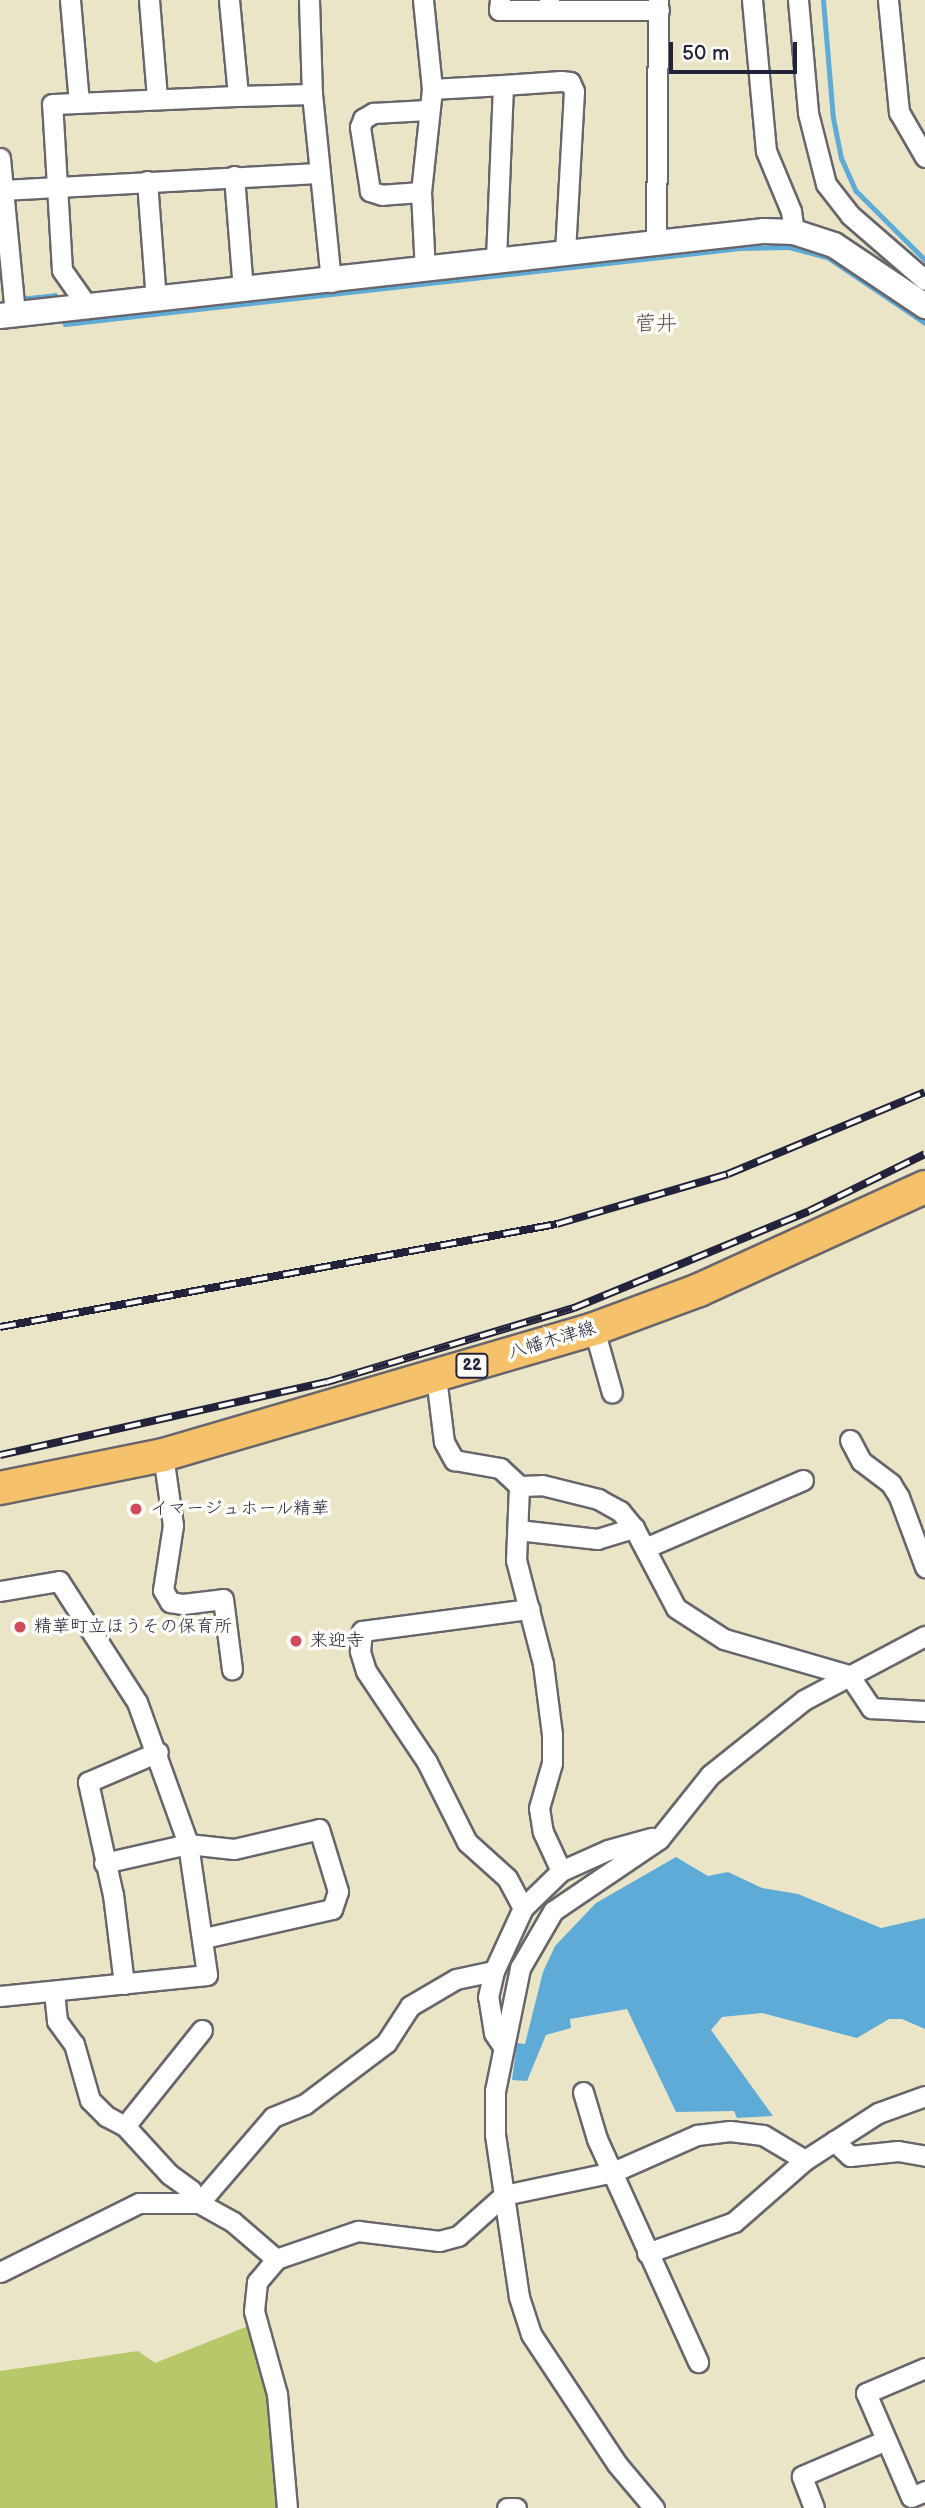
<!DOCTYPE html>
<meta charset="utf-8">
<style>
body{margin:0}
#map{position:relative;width:925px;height:2508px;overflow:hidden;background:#ebe5c8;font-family:"Balsamiq Sans","Klee One",sans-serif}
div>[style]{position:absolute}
.green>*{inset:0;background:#b8c76a}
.water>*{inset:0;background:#5dabd6}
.stream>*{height:5px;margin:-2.5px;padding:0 2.5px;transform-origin:2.5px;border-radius:2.5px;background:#5dabd6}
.roads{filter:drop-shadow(2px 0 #68666c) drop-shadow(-2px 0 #68666c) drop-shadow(0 2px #68666c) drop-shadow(0 -2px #68666c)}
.minor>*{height:19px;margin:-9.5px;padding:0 9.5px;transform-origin:9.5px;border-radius:9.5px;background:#fff}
.tertiary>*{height:24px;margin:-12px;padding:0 12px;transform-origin:12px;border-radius:12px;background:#fff}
.primary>*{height:32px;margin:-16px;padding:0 16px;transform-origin:16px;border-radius:16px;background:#f5c16b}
.rail>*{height:8px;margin-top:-4px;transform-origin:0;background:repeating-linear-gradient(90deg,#fdfcf7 0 16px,#22223b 0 32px);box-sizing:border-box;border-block:2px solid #22223b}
.dots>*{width:19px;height:19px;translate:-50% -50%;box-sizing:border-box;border:4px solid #fdfcf7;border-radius:50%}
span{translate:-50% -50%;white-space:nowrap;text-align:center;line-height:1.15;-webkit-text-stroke:7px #fdfcf7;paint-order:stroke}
.shield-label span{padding:2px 5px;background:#fdfcf7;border:2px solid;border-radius:5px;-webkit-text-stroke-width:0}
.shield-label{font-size:16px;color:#22223b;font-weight:700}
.street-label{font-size:18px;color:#22223b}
.poi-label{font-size:18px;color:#22223b}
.left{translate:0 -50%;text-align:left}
.quarter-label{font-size:21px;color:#63514f}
.scale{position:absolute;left:669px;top:42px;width:128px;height:32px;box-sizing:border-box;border:4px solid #22223b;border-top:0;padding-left:9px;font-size:21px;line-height:24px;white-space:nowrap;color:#22223b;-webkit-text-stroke:5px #fdfcf7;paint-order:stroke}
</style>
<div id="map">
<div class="green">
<div style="clip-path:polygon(251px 2325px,268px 2396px,277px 2508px,0 2508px,0 2371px,138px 2351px,155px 2363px)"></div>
</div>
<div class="water">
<div style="clip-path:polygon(676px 1857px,708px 1876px,728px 1872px,762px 1888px,798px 1894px,881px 1928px,925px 1918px,925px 2029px,902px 2019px,889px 2019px,857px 2038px,762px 2013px,722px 2017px,711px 2030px,773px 2116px,737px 2118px,734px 2111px,676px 2112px,627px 2009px,570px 2019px,571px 2028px,546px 2035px,527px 2081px,512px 2080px,517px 2043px,525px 2044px,543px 1972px,555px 1946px,596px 1903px)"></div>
</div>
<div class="stream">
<div style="left:823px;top:0;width:118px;rotate:85.2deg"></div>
<div style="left:833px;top:118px;width:41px;rotate:78.7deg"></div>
<div style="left:841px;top:158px;width:36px;rotate:66deg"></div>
<div style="left:856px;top:191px;width:98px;rotate:45deg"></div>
<div style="left:19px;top:299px;width:36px;rotate:-6deg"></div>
<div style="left:55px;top:295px;width:9px;rotate:72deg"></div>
<div style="left:63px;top:317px;width:7px;rotate:74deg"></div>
<div style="left:65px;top:324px;width:679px;rotate:-6.42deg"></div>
<div style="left:740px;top:248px;width:49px;rotate:-1.2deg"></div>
<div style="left:789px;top:247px;width:39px;rotate:15deg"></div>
<div style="left:827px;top:257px;width:118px;rotate:34deg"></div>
</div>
<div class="roads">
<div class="minor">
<div style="left:70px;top:0;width:103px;rotate:85deg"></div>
<div style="left:149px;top:0;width:98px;rotate:85.3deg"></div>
<div style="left:229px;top:0;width:96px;rotate:84.6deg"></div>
<div style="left:238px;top:96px;width:74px;rotate:-1.5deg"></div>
<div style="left:309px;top:0;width:94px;rotate:88.2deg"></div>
<div style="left:312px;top:94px;width:189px;rotate:84.2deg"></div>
<div style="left:423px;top:0;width:89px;rotate:84.2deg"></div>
<div style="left:432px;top:89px;width:104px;rotate:96.1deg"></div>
<div style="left:421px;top:192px;width:39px;rotate:176deg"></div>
<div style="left:382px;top:195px;width:13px;rotate:-162deg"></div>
<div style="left:370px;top:191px;width:65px;rotate:-98.9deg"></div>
<div style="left:360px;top:127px;width:9px;rotate:-69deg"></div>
<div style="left:363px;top:119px;width:12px;rotate:-31deg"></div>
<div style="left:373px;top:113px;width:54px;rotate:-3.2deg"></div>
<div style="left:500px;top:0;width:10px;rotate:96deg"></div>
<div style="left:499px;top:10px;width:51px"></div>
<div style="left:549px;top:0;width:10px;rotate:84deg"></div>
<div style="left:550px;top:10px;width:109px"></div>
<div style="left:752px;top:0;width:152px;rotate:84.7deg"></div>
<div style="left:766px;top:151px;width:65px;rotate:67.4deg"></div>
<div style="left:791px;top:211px;width:21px;rotate:82deg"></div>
<div style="left:798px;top:0;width:113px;rotate:84.9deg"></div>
<div style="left:808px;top:113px;width:73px;rotate:75.8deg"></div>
<div style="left:826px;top:184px;width:39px;rotate:52deg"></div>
<div style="left:850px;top:215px;width:99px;rotate:40.9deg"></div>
<div style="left:888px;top:0;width:113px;rotate:84.4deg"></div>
<div style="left:899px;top:112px;width:52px;rotate:60deg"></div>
<div style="left:503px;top:85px;width:58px;rotate:-3.9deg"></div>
<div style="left:561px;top:81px;width:9px;rotate:6deg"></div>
<div style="left:570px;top:82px;width:10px;rotate:66deg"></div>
<div style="left:574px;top:91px;width:163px;rotate:93.2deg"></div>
<div style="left:432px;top:89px;width:71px;rotate:-3.2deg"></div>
<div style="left:503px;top:85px;width:177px;rotate:92.3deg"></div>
<div style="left:0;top:158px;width:158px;rotate:84.5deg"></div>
<div style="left:234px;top:176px;width:115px;rotate:85.5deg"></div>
<div style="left:147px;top:181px;width:119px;rotate:85.7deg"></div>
<div style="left:3px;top:190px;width:315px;rotate:-3.1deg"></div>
<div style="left:421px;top:192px;width:78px;rotate:87.1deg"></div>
<div style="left:656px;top:242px;width:242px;rotate:-89.5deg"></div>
<div style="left:88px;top:307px;width:45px;rotate:-125.1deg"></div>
<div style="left:62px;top:270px;width:166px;rotate:-93.4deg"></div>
<div style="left:52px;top:104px;width:186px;rotate:-2.5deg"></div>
<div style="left:594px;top:1329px;width:66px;rotate:74.3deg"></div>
<div style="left:436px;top:1377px;width:65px;rotate:83deg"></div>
<div style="left:444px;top:1442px;width:21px;rotate:61deg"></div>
<div style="left:454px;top:1460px;width:47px;rotate:9.9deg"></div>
<div style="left:500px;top:1468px;width:26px;rotate:43deg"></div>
<div style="left:519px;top:1486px;width:74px;rotate:92.3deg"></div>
<div style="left:516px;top:1560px;width:107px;rotate:75.4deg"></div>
<div style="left:543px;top:1664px;width:71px;rotate:82.7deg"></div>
<div style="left:552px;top:1734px;width:29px;rotate:90deg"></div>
<div style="left:552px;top:1763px;width:47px;rotate:106.1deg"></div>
<div style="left:539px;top:1808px;width:24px;rotate:81deg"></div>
<div style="left:543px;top:1832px;width:43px;rotate:65.2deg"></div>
<div style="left:850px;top:1440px;width:24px;rotate:62deg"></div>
<div style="left:861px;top:1461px;width:38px;rotate:37deg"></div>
<div style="left:891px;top:1484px;width:15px;rotate:58deg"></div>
<div style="left:899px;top:1497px;width:75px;rotate:69.6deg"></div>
<div style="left:163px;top:1455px;width:71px;rotate:81.9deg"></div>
<div style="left:173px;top:1525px;width:66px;rotate:98.7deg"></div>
<div style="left:163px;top:1590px;width:14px;rotate:60deg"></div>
<div style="left:170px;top:1602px;width:13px;rotate:9deg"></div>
<div style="left:183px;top:1604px;width:40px;rotate:-7.1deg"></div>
<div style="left:223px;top:1599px;width:71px;rotate:82.7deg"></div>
<div style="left:519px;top:1486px;width:23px;rotate:-2deg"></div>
<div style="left:542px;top:1485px;width:58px;rotate:14deg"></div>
<div style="left:598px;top:1499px;width:25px;rotate:29deg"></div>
<div style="left:620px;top:1511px;width:22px;rotate:51deg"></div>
<div style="left:634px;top:1528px;width:90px;rotate:62.3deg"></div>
<div style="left:676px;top:1608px;width:57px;rotate:32.9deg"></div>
<div style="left:724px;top:1639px;width:130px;rotate:16.1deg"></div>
<div style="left:849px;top:1675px;width:40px;rotate:56deg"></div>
<div style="left:871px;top:1708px;width:54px;rotate:3.2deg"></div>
<div style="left:518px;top:1530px;width:80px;rotate:6.5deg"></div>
<div style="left:597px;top:1539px;width:39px;rotate:-17deg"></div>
<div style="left:645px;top:1548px;width:172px;rotate:-23.3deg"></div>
<div style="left:0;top:1591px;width:60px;rotate:-9.6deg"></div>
<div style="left:59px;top:1581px;width:144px;rotate:57.2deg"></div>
<div style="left:137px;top:1702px;width:151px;rotate:70.2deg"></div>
<div style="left:188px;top:1844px;width:132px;rotate:81.7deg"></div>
<div style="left:207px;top:1975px;width:208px;rotate:174.2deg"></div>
<div style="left:104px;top:1863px;width:86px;rotate:-12.7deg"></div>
<div style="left:188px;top:1844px;width:46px;rotate:6.2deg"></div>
<div style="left:234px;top:1849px;width:87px;rotate:-13.2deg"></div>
<div style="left:319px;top:1829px;width:65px;rotate:73deg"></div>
<div style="left:338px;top:1891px;width:19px;rotate:108deg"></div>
<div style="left:332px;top:1909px;width:131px;rotate:167.2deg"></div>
<div style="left:523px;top:1908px;width:34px;rotate:-118deg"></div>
<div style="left:507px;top:1878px;width:54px;rotate:-138deg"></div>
<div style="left:467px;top:1842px;width:89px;rotate:-116.6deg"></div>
<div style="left:427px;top:1762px;width:110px;rotate:-123.8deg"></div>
<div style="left:366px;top:1671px;width:21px;rotate:-107deg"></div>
<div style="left:360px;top:1651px;width:20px;rotate:-84deg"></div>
<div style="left:362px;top:1631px;width:169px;rotate:-7.5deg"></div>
<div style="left:124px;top:1984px;width:90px;rotate:-97deg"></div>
<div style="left:113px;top:1895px;width:116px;rotate:-102.5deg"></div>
<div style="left:88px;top:1782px;width:76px;rotate:-23.2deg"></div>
<div style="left:54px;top:1992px;width:29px;rotate:84deg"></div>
<div style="left:57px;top:2021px;width:29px;rotate:54deg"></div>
<div style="left:74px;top:2044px;width:58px;rotate:74.1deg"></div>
<div style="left:90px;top:2100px;width:23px;rotate:45deg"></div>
<div style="left:106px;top:2116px;width:21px;rotate:28deg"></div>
<div style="left:125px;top:2126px;width:65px;rotate:47.5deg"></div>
<div style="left:169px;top:2174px;width:27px;rotate:36deg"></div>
<div style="left:191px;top:2190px;width:15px;rotate:58deg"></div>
<div style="left:199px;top:2203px;width:39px;rotate:29deg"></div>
<div style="left:233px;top:2222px;width:57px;rotate:40.7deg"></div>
<div style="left:502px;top:2045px;width:14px;rotate:-124deg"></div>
<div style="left:494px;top:2033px;width:36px;rotate:-99deg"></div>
<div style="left:488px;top:1997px;width:27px;rotate:-77deg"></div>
<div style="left:494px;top:1971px;width:69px;rotate:-65.3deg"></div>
<div style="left:523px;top:1908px;width:53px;rotate:-44.2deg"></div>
<div style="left:561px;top:1871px;width:51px;rotate:-24.1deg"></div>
<div style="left:608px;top:1850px;width:45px;rotate:-15.6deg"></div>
<div style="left:583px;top:2092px;width:49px;rotate:73.4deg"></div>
<div style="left:597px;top:2139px;width:245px;rotate:65.6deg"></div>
<div style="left:125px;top:2126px;width:123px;rotate:-51.3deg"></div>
<div style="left:834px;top:2141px;width:22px;rotate:43deg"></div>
<div style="left:850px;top:2156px;width:48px;rotate:-5.9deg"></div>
<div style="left:898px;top:2151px;width:27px;rotate:10deg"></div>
<div style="left:647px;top:2253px;width:92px;rotate:-19.6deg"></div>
<div style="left:734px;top:2222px;width:94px;rotate:-41.1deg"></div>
<div style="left:805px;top:2160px;width:87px;rotate:-32.8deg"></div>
<div style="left:878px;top:2113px;width:50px;rotate:-19.9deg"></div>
<div style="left:0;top:2272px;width:155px;rotate:-26.4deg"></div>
<div style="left:139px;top:2203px;width:60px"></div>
<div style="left:199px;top:2203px;width:113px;rotate:-49.3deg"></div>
<div style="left:273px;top:2117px;width:35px;rotate:-22deg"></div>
<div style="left:305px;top:2104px;width:101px;rotate:-37deg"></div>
<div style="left:386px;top:2043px;width:44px;rotate:-57deg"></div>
<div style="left:410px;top:2006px;width:53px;rotate:-30.4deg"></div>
<div style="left:456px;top:1979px;width:39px;rotate:-12deg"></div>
<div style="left:925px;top:2368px;width:64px;rotate:157deg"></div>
<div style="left:866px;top:2393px;width:113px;rotate:66.6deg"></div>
<div style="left:911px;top:2497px;width:15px;rotate:-23deg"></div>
<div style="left:287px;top:2508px;width:114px;rotate:-95deg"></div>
<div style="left:277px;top:2394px;width:86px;rotate:-105.5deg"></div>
<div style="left:254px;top:2311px;width:29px;rotate:-84deg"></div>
<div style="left:257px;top:2282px;width:30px;rotate:-50deg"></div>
<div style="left:276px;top:2259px;width:87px;rotate:-18.9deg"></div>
<div style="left:358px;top:2231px;width:82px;rotate:7deg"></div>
<div style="left:439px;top:2241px;width:20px;rotate:-15deg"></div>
<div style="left:458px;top:2236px;width:62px;rotate:-41.7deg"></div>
<div style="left:504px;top:2195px;width:111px;rotate:-11.9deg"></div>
<div style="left:613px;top:2172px;width:92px;rotate:-23.8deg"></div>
<div style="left:697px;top:2135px;width:33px;rotate:-7deg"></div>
<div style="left:730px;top:2131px;width:33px;rotate:7deg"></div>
<div style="left:763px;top:2135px;width:49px;rotate:30.8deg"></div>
<div style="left:507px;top:2508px;width:9px"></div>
<div style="left:654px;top:2508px;width:57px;rotate:-130.1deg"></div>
<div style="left:617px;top:2464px;width:156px;rotate:-123.5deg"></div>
<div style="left:531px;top:2334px;width:39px;rotate:-108deg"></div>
<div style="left:519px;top:2297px;width:165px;rotate:-98.4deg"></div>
<div style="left:495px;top:2134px;width:43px;rotate:-90deg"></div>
<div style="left:495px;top:2091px;width:126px;rotate:-78.5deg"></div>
<div style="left:520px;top:1968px;width:66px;rotate:-59.9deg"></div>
<div style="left:553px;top:1911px;width:128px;rotate:-34.2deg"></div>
<div style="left:659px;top:1839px;width:82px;rotate:-51.4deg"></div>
<div style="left:710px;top:1775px;width:120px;rotate:-38.6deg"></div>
<div style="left:804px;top:1700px;width:137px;rotate:-27.9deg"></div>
<div style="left:814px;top:2508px;width:34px;rotate:-111deg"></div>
<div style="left:802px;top:2476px;width:91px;rotate:-23.2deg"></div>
</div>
<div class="tertiary">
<div style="left:0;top:316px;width:769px;rotate:-6.35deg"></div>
<div style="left:764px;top:231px;width:30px;rotate:2deg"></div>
<div style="left:794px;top:232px;width:42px;rotate:18deg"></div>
<div style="left:834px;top:245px;width:110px;rotate:33.8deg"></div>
</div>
<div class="primary">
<div style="left:0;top:1488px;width:166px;rotate:-11.4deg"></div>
<div style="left:163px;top:1455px;width:449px;rotate:-16.3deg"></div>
<div style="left:594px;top:1329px;width:112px;rotate:-20.4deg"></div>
<div style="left:699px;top:1290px;width:248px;rotate:-24.5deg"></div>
</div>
</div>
<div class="rail">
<div style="left:0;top:1327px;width:566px;rotate:-10.48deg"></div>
<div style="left:557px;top:1224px;width:178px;rotate:-16.3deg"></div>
<div style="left:728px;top:1174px;width:213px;rotate:-22.6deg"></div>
<div style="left:0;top:1455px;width:335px;rotate:-12.6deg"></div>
<div style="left:327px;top:1382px;width:258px;rotate:-16.7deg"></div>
<div style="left:574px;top:1308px;width:254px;rotate:-22.4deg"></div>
<div style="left:809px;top:1211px;width:129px;rotate:-26.2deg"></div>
</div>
<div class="dots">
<div style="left:136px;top:1509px;background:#d1495b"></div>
<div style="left:20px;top:1627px;background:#d1495b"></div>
<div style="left:296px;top:1641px;background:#d1495b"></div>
</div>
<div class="shield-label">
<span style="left:472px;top:1366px">22</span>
</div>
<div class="street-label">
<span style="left:552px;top:1341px;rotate:-17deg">八幡木津線</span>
</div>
<div class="poi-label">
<span class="left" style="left:150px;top:1509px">イマージュホール精華</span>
<span class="left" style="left:34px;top:1627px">精華町立ほうその保育所</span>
<span class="left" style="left:310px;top:1641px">来迎寺</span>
</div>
<div class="quarter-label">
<span style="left:656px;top:324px">菅井</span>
</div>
<div class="scale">50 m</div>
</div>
